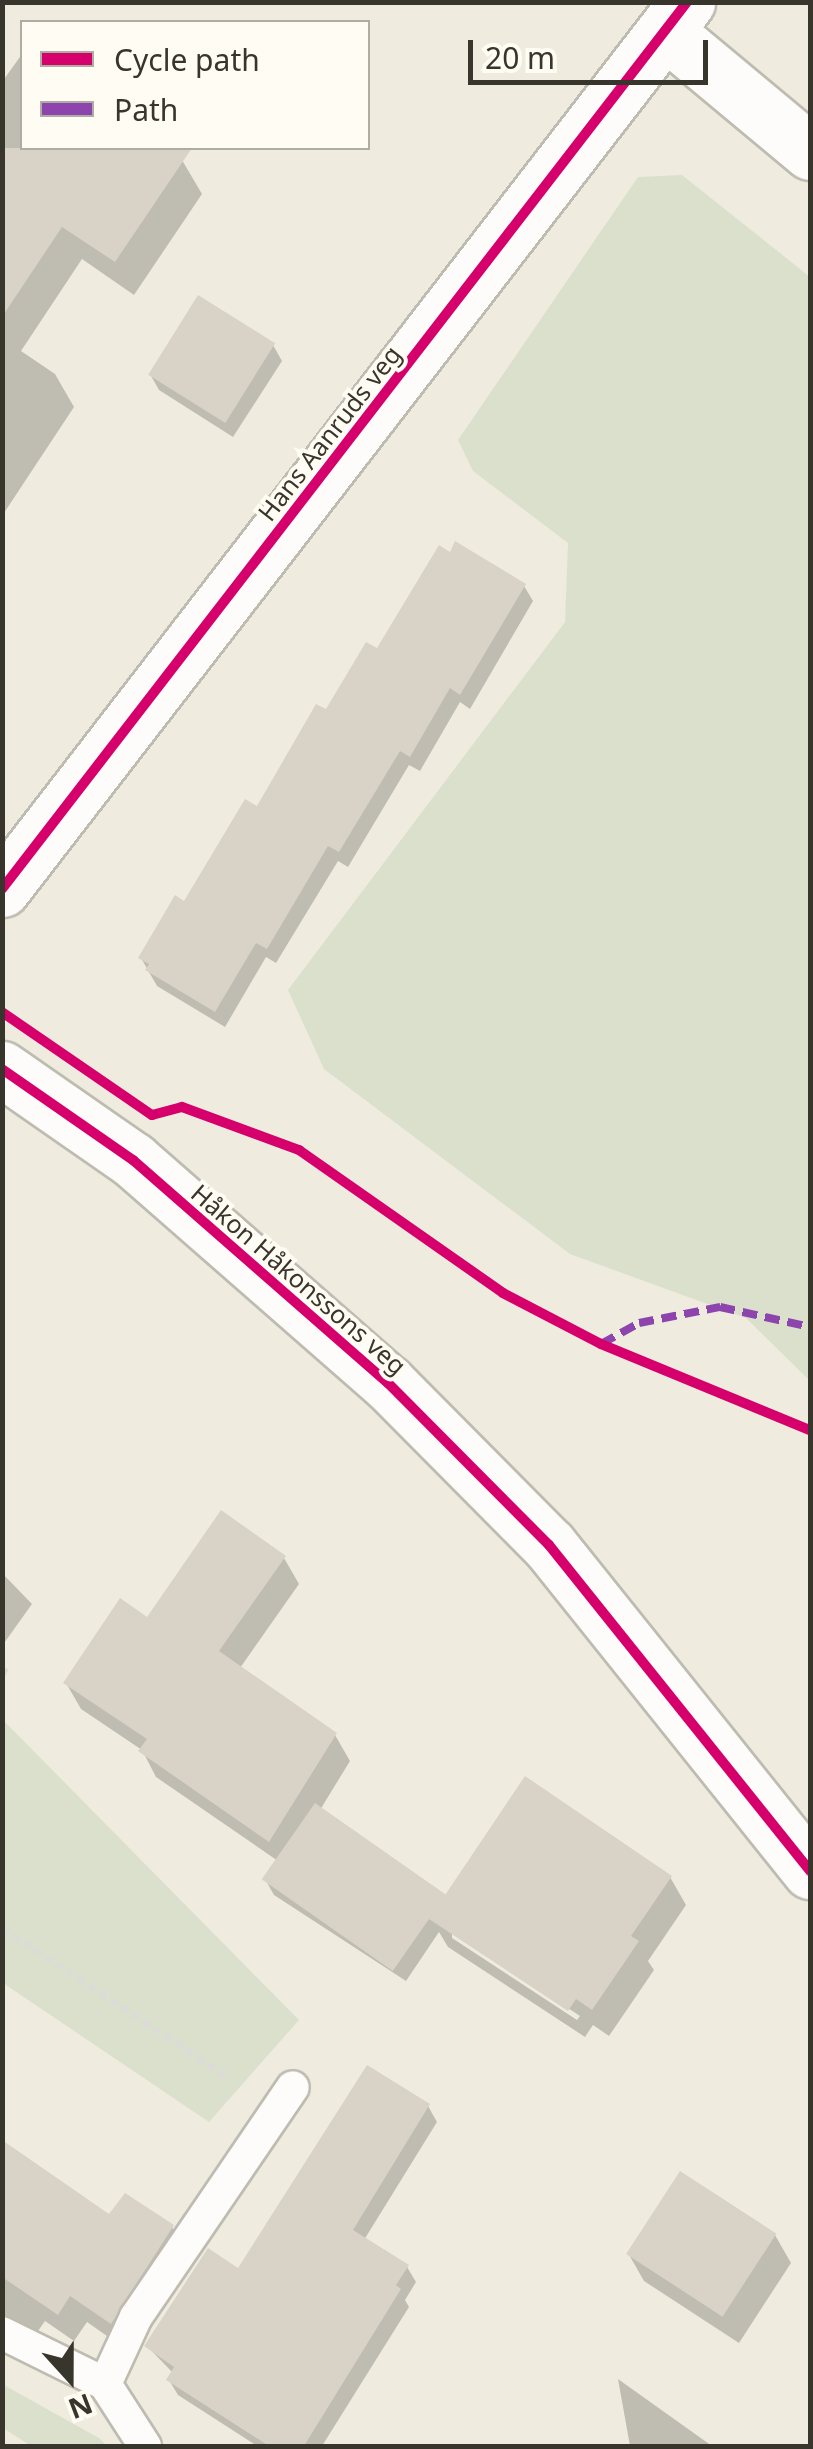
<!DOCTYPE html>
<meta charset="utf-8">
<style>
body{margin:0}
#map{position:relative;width:813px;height:2449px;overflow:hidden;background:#efecdf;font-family:"Noto Sans",sans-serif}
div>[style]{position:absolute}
.green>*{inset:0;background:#dae0cb}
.shadow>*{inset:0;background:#0003}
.building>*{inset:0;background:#d8d2c7;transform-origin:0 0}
.path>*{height:6px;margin-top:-3px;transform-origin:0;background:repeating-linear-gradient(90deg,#dcdbd7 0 8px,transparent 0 13px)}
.roads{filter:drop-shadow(2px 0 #bebcb1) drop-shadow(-2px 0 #bebcb1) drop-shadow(0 2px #bebcb1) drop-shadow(0 -2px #bebcb1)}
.service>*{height:32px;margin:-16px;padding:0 16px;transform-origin:16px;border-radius:16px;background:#fdfcfa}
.minor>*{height:55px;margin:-27.5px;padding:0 27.5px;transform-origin:27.5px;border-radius:27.5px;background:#fdfcfa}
.quiet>*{height:8px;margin-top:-4px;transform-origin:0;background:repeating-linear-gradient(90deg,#8e44ad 0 15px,transparent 0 23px)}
.cycleway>*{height:10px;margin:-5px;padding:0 5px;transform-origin:5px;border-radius:5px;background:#d6006c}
span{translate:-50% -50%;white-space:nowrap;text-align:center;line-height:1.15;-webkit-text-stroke:8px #fffdf3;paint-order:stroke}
.street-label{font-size:25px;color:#37352c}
.frame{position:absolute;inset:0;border:5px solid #37352c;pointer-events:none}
.legend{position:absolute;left:20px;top:20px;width:350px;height:130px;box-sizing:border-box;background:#fffdf3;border:2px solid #afada3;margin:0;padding:12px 18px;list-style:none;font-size:30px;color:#37352c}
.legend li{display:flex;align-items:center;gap:20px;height:50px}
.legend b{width:50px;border:2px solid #afada3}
.north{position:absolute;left:20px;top:2329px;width:100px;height:100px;-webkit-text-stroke:8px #fffdf3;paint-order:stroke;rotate:159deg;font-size:28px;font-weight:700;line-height:40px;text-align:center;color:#37352c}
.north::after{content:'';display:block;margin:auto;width:35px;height:45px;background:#37352c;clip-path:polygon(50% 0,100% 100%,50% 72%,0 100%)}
.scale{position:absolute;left:468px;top:40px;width:240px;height:45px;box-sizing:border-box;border:5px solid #37352c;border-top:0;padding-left:12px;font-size:30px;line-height:35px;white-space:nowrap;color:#37352c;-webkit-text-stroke:8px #fffdf3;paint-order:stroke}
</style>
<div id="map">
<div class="green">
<div style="clip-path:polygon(682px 175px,810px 277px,810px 1381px,746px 1318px,570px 1254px,324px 1069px,288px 990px,565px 622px,568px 543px,473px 471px,458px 440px,638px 177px)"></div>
<div style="clip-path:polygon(2px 1719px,299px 2020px,209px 2122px,3px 1983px)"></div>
<div style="clip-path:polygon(2px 2384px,99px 2438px,107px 2446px,31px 2446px,3px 2428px)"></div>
</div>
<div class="shadow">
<div style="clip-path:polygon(22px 54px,22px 148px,163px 148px,182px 160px,202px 194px,134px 295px,82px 259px,21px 351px,55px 374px,74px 407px,2px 516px,2px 82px)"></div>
<div style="clip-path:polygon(273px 345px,282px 361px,233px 437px,159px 390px,150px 374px)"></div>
<div style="clip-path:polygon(524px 586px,533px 601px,470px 709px,460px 702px,420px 771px,409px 765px,348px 867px,338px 861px,276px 963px,266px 957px,225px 1027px,157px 986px,141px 958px,378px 651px)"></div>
<div style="clip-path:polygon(evenodd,284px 1558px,299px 1584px,240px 1668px,335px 1735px,350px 1761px,320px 1810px,444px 1895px,670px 1877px,686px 1905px,648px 1961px,654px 1970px,609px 2036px,593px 2025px,585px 2037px,448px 1947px,439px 1932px,406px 1981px,274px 1895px,265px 1879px,278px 1861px,156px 1777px,142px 1750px,81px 1709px,66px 1683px,148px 1620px,284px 1558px,452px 1932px,580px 2016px,577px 2020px,452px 1938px,452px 1932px)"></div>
<div style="clip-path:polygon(2px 1573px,32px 1604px,2px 1646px)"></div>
<div style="clip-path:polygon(428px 2106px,437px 2122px,364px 2240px,407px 2267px,416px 2282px,405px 2300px,409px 2307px,322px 2446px,257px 2446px,178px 2395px,169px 2380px,173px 2373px,147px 2346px,208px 2251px,239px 2272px)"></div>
<div style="clip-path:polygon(2px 2144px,110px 2218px,172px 2227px,188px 2255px,127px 2350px,87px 2322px,74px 2341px,45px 2321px,31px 2341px,2px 2321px)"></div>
<div style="clip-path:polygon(775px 2235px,791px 2263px,739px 2343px,644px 2281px,628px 2253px)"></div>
<div style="clip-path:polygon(618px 2379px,712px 2446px,630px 2446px)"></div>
</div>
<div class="building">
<div style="clip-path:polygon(2px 148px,192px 148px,115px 262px,62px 227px,2px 317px)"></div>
<div style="left:198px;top:295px;width:91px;height:94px;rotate:32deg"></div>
<div style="clip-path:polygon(455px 541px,526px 584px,460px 695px,450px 688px,410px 757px,400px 751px,339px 852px,328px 846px,267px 949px,256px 943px,215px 1012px,145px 970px,149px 964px,138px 958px,175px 895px,184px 901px,245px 799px,257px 806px,316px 704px,326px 709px,366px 642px,377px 648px,439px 545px,450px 552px)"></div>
<div style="clip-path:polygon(221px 1510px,286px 1556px,219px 1651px,337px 1733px,269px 1842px,138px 1751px,147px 1739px,63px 1683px,120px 1598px,147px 1617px)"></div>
<div style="clip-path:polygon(525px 1776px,672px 1876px,631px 1936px,639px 1941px,592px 2010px,576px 1999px,568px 2011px,429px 1919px)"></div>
<div style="left:315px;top:1803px;width:160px;height:93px;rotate:35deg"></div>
<div style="clip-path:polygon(367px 2065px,430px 2104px,353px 2230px,409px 2265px,396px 2285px,401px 2289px,304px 2446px,269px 2446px,166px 2380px,174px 2367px,144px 2346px,208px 2248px,238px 2268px)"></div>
<div style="clip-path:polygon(2px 2140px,109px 2214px,125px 2193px,174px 2225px,111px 2324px,70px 2296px,58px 2315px,2px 2277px)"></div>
<div style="left:680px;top:2171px;width:115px;height:99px;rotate:33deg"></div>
</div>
<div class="path">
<div style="left:2px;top:1675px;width:9px;rotate:-58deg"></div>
<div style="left:2px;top:1928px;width:273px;rotate:33.5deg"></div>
</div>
<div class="roads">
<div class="service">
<div style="left:2px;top:2333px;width:115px;rotate:26.3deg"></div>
<div style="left:105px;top:2384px;width:74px;rotate:57.2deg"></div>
<div style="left:105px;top:2384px;width:74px;rotate:-65.2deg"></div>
<div style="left:136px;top:2317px;width:278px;rotate:-55.7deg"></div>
</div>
<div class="minor">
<div style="left:665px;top:31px;width:189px;rotate:39.8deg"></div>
<div style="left:2px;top:889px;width:1121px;rotate:-52.32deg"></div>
<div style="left:2px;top:1069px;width:160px;rotate:34.8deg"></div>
<div style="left:133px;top:1160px;width:339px;rotate:41.2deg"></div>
<div style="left:388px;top:1383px;width:228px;rotate:45.2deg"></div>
<div style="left:549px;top:1545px;width:418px;rotate:51.3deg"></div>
</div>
</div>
<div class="quiet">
<div style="left:601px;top:1344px;width:43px;rotate:-28.9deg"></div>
<div style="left:639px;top:1323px;width:83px;rotate:-11.2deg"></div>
<div style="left:720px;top:1307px;width:92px;rotate:12.5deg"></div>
</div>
<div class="cycleway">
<div style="left:2px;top:889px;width:1121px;rotate:-52.32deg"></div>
<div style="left:2px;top:1012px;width:182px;rotate:34.5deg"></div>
<div style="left:152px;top:1115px;width:31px;rotate:-15deg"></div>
<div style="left:182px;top:1107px;width:125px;rotate:20.2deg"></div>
<div style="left:299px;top:1150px;width:249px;rotate:35deg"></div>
<div style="left:503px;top:1293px;width:110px;rotate:27.5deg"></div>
<div style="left:601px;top:1344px;width:226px;rotate:22.4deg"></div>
<div style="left:2px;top:1069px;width:160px;rotate:34.8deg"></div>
<div style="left:133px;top:1160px;width:339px;rotate:41.2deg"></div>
<div style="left:388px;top:1383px;width:228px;rotate:45.2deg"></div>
<div style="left:549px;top:1545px;width:418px;rotate:51.3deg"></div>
</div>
<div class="street-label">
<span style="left:329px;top:433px;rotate:-52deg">Hans Aanruds veg</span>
<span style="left:299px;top:1279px;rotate:41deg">Håkon Håkonssons veg</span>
</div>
<div class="frame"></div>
<ul class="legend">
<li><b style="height:12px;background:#d6006c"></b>Cycle path</li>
<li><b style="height:12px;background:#8e44ad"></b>Path</li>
</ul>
<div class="north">N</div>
<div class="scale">20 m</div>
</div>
